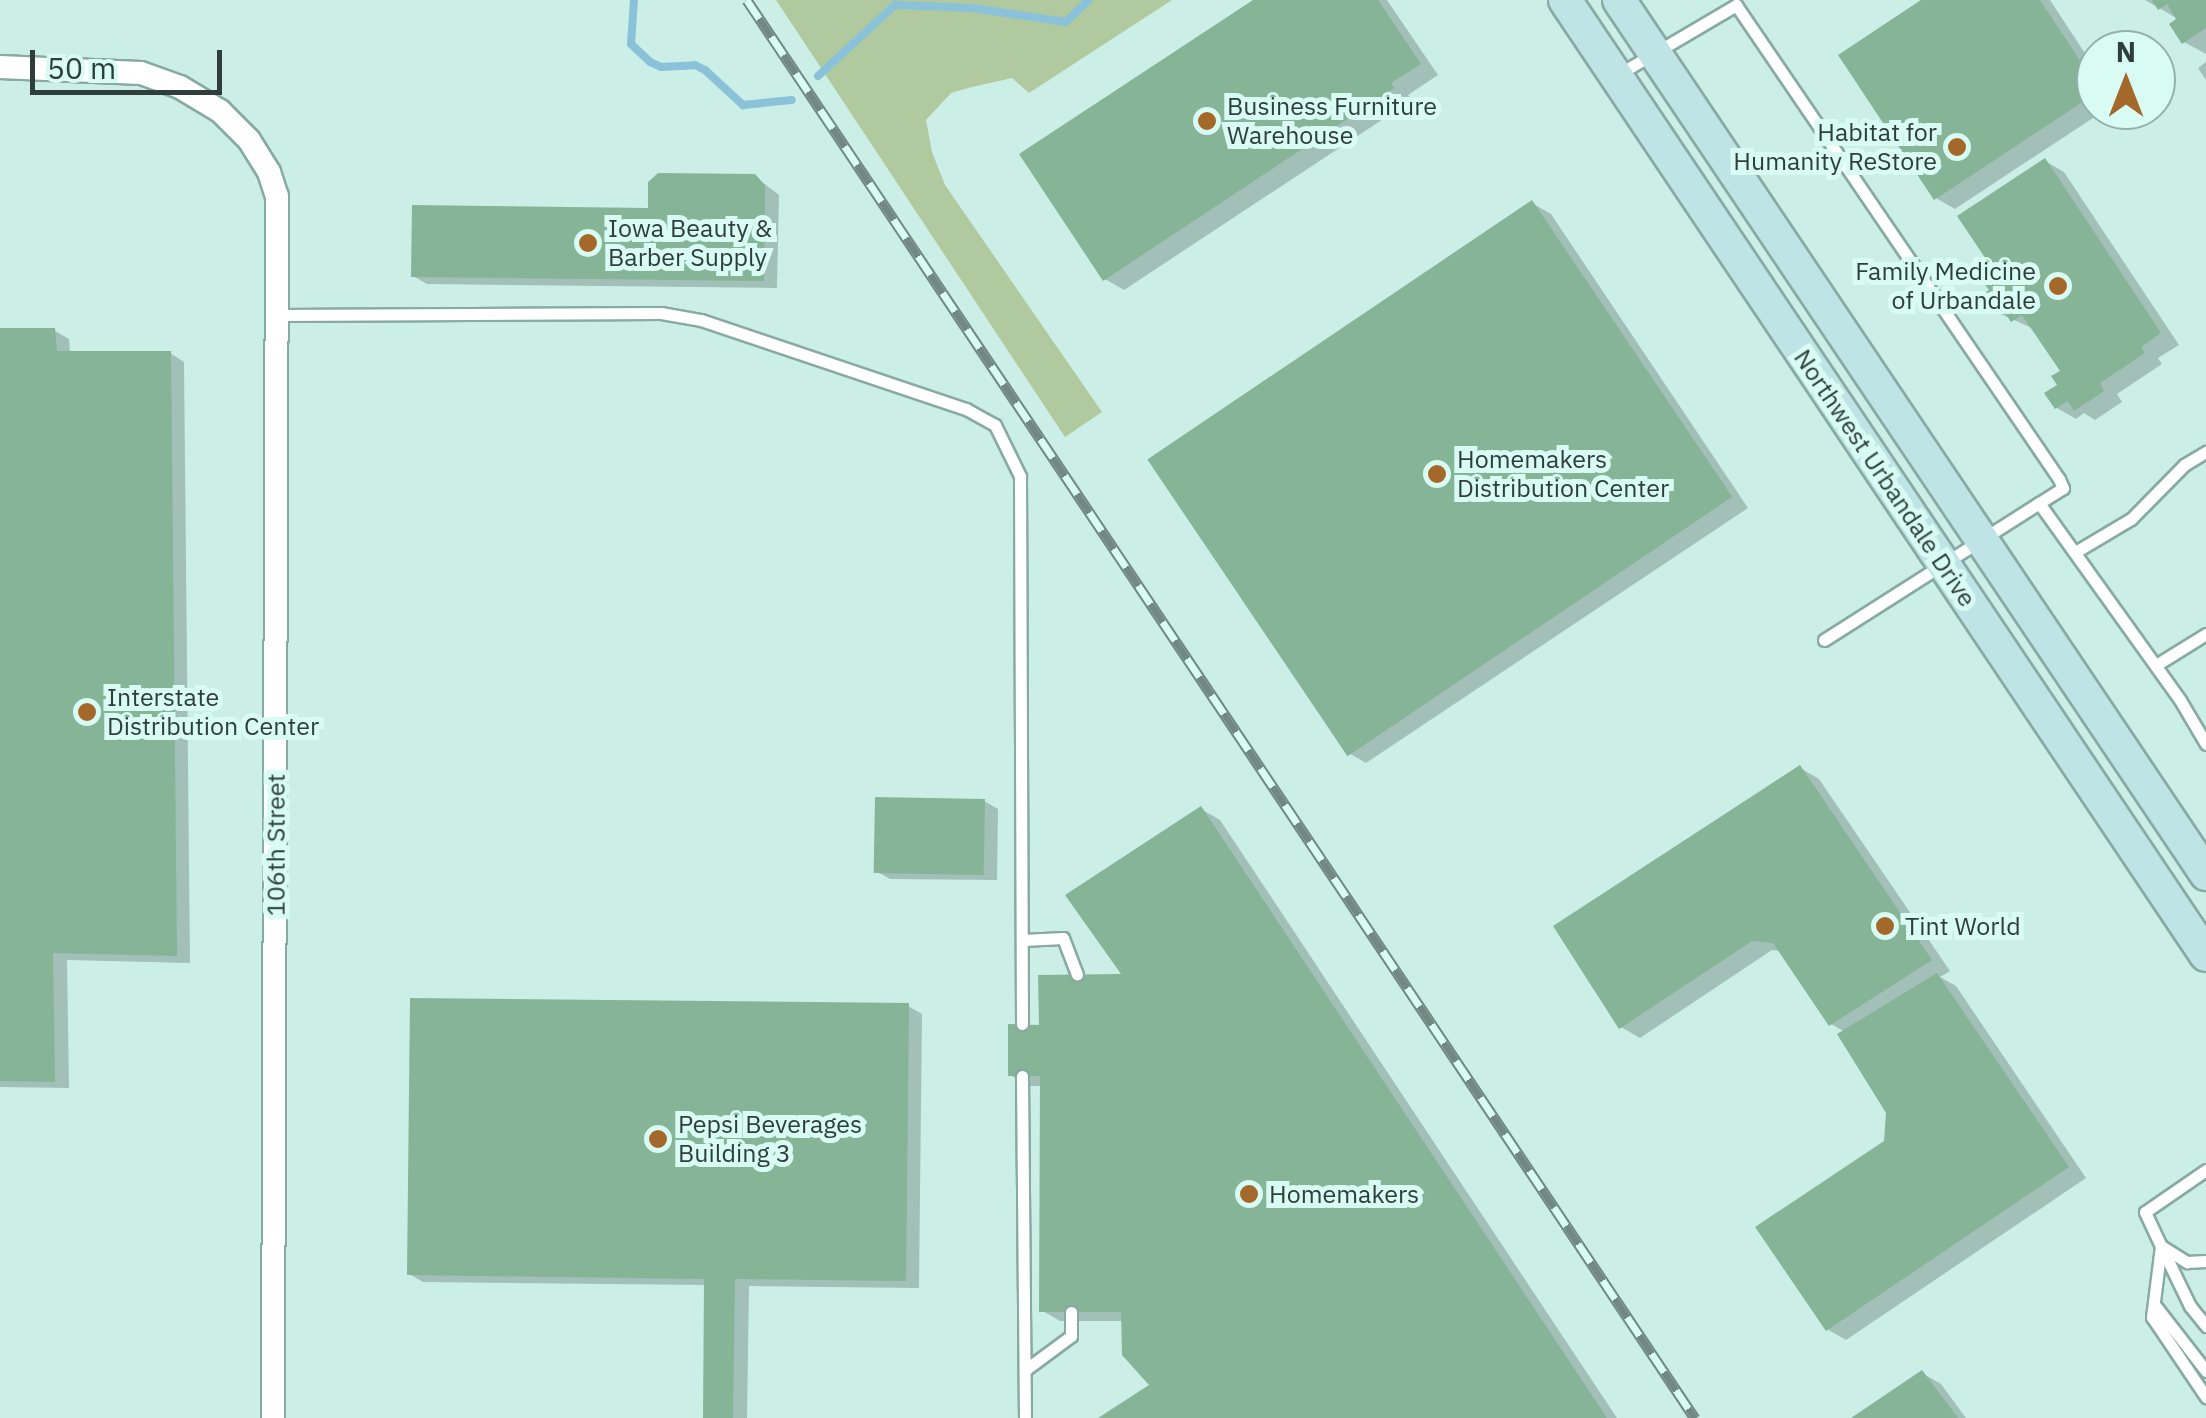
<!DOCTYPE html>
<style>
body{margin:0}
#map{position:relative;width:2206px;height:1418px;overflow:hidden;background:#cbefe7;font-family:"IBM Plex Sans",sans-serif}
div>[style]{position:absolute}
.green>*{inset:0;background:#b0c99f}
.shadow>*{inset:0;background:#0003}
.stream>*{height:8px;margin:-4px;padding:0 4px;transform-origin:4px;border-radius:4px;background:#8ac2d9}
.building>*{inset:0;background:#85b496;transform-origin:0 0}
.roads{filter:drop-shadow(2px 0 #87aaa2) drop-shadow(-2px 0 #87aaa2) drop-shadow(0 2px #87aaa2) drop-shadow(0 -2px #87aaa2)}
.service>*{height:11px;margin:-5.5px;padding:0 5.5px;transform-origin:5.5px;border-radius:5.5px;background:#fff}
.minor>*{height:22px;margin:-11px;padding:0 11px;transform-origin:11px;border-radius:11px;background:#fff}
.secondary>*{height:32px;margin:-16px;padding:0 16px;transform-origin:16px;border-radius:16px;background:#bfe4e6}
.rail>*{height:11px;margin-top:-5.5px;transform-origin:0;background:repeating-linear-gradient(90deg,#d8fcf4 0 22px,#718883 0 44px);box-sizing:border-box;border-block:2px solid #718883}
.dots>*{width:28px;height:28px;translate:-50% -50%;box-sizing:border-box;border:5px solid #d8fcf4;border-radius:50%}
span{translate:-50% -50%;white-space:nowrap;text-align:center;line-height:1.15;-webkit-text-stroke:10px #d8fcf4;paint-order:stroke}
.poi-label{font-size:25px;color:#2f3e3b}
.left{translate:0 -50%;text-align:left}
.right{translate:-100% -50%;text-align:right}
.street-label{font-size:25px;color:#2f3e3b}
.north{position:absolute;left:2076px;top:30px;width:100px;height:100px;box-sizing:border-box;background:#d8fcf4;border:2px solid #94b0aa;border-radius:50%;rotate:0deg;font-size:28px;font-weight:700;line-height:40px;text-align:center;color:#2f3e3b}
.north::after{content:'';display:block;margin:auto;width:35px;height:45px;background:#a4682a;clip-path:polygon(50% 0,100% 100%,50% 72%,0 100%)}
.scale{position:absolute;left:30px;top:50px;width:192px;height:45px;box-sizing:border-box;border:5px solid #2f3e3b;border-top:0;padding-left:12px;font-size:30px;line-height:35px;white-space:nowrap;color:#2f3e3b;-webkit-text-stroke:8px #d8fcf4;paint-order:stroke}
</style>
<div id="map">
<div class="green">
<div style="clip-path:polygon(776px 0,1172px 0,1029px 93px,1012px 78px,972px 87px,951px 93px,926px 120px,932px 152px,945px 185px,1102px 412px,1065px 437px)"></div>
</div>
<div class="shadow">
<div style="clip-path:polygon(1258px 0,1387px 0,1438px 75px,1408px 95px,1412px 100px,1124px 290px,1105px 279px)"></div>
<div style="clip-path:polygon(1925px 0,2050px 0,2096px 70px,2096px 110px,2105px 110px,1955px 209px,1936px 198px)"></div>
<div style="clip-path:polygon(2145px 0,2206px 0,2206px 54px,2184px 42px,2180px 20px)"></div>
<div style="clip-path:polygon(2206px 62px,2206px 80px,2198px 68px)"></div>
<div style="clip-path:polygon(2045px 161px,2064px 172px,2179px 345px,2158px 358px,2162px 364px,2117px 394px,2122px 402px,2095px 420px,2084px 413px,2076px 419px,2057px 408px,2063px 372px,2034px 329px,1994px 311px,1992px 291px)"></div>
<div style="clip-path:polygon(754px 176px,779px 195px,777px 288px,427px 284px,413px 276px,650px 210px)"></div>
<div style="clip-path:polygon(1532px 203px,1551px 214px,1748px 508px,1366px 763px,1347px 752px)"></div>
<div style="clip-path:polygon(0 331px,55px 331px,69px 339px,70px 353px,170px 353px,184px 362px,190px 963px,67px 960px,69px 1088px,0 1087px)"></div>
<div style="clip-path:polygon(1800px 768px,1819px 779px,1950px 971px,1940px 977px,1956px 986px,2086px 1178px,1846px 1340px,1827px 1329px,1886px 1142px,1888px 1112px,1845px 1032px,1831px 1024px,1781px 951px,1772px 950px,1640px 1038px,1621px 1027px)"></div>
<div style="clip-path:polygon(984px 801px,998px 809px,997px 880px,890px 879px,876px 871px)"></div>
<div style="clip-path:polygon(1201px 809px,1220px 820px,1617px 1418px,1103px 1418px,1153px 1385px,1124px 1321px,1060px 1321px,1041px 1310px,1043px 1086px,1029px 1086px,1010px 1075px,1042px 1027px,1126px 976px)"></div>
<div style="clip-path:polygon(908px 1006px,922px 1014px,919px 1288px,749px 1286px,747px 1418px,705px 1418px,706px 1285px,423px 1282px,409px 1274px)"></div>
<div style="clip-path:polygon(1922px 1373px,1941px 1384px,1966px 1418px,1855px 1418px)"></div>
</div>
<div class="stream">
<div style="left:634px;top:0;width:44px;rotate:93.9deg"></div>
<div style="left:631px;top:44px;width:26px;rotate:43deg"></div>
<div style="left:650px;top:62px;width:12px;rotate:24deg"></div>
<div style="left:661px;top:67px;width:34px;rotate:-3deg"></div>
<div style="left:695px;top:65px;width:11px;rotate:27deg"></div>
<div style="left:705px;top:70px;width:52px;rotate:42.6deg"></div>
<div style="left:743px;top:105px;width:49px;rotate:-5.8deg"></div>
<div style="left:818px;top:76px;width:105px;rotate:-42.7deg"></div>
<div style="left:895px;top:5px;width:77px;rotate:2.2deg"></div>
<div style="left:972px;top:8px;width:95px;rotate:8.5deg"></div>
<div style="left:1066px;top:22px;width:32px;rotate:-44deg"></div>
</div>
<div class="building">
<div style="clip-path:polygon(1253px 0,1378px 0,1421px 64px,1391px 83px,1394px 88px,1103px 281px,1019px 154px)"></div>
<div style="clip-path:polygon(1921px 0,2040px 0,2096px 85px,2096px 93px,1934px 200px,1838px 55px)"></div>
<div style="clip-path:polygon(2152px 0,2206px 0,2206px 28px,2182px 44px,2169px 24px,2176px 19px,2167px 4px,2158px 10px)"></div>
<div style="clip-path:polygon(2045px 158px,2161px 333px,2141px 347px,2145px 353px,2100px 383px,2104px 391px,2074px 411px,2068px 401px,2055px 409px,2044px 393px,2057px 385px,2051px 376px,2060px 371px,2022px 315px,2011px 322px,2001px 307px,1992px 313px,1980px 296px,1989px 290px,1983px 282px,1996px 274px,1957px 216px)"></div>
<div style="clip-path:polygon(658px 173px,755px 174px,765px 185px,764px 281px,411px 277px,412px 205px,648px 208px,648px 182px)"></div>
<div style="left:1532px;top:200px;width:358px;height:464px;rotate:56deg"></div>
<div style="clip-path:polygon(0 328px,55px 328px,57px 351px,171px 351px,177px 956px,53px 953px,55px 1082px,0 1081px)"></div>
<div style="clip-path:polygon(1800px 765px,1932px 960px,1829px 1026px,1773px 943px,1752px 941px,1619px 1029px,1553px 926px)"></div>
<div style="left:875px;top:797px;width:110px;height:76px;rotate:1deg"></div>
<div style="clip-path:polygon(1201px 806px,1607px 1418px,1098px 1418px,1149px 1385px,1122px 1355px,1121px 1312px,1039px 1312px,1040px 1076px,1008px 1076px,1008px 1024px,1039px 1025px,1038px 975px,1121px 974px,1065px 895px)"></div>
<div style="clip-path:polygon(1937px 973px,2069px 1167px,1826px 1331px,1755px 1227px,1884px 1141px,1886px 1113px,1837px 1034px)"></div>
<div style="clip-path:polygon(410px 998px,909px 1003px,906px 1281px,735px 1279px,733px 1418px,703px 1418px,704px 1279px,407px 1275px)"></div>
<div style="clip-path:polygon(1922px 1370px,1958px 1418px,1851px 1418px)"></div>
</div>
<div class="roads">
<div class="service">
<div style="left:1619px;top:74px;width:136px;rotate:-30.5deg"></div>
<div style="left:1736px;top:5px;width:574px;rotate:55.73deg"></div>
<div style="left:2059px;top:479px;width:10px;rotate:66deg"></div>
<div style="left:2063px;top:488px;width:28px;rotate:148deg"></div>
<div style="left:2039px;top:503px;width:242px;rotate:54.4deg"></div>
<div style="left:2180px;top:700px;width:51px;rotate:59.4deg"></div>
<div style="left:279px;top:315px;width:382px;rotate:-0.3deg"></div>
<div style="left:661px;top:313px;width:41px;rotate:9.9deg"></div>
<div style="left:701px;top:320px;width:280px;rotate:18.6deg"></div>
<div style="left:966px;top:409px;width:33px;rotate:29deg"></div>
<div style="left:995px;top:425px;width:57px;rotate:63.9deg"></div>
<div style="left:1020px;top:476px;width:548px;rotate:89.79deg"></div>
<div style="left:2077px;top:551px;width:63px;rotate:-30.7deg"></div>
<div style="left:2131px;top:519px;width:76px;rotate:-45.5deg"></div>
<div style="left:2184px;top:465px;width:26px;rotate:-31deg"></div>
<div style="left:1824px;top:640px;width:255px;rotate:-32.5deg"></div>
<div style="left:2156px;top:665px;width:59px;rotate:-31.8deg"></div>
<div style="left:1023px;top:940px;width:40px;rotate:-2.9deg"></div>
<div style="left:1063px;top:938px;width:39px;rotate:69deg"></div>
<div style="left:1022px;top:1076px;width:342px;rotate:89.5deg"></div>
<div style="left:2206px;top:1170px;width:74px;rotate:145.5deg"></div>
<div style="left:2145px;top:1212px;width:38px;rotate:65deg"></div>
<div style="left:2161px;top:1246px;width:72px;rotate:97.2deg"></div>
<div style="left:2152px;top:1317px;width:97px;rotate:56deg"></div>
<div style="left:2161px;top:1246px;width:67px;rotate:64.2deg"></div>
<div style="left:2190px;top:1306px;width:26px;rotate:51deg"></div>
<div style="left:2161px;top:1246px;width:31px;rotate:32deg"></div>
<div style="left:2187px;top:1262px;width:19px;rotate:-3deg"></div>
<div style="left:2154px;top:1304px;width:85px;rotate:52.2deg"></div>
<div style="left:1025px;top:1370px;width:57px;rotate:-36.5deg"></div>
<div style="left:1071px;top:1336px;width:24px;rotate:-90deg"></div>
</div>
<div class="minor">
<div style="left:0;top:67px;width:141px;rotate:2.4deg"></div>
<div style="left:141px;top:73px;width:41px;rotate:19.7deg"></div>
<div style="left:180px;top:87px;width:47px;rotate:31deg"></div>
<div style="left:220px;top:111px;width:41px;rotate:45deg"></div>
<div style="left:249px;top:140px;width:38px;rotate:58deg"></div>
<div style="left:269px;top:172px;width:25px;rotate:72deg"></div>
<div style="left:277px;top:196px;width:1222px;rotate:90.19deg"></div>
</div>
<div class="secondary">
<div style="left:1565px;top:0;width:1150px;rotate:56.13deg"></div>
<div style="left:1619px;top:0;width:1053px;rotate:56.11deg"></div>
</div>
</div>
<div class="rail">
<div style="left:747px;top:0;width:1706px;rotate:56.24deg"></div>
</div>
<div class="dots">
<div style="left:1207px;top:121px;background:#a4682a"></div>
<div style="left:1957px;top:147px;background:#a4682a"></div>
<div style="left:588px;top:243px;background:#a4682a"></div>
<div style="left:2058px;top:286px;background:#a4682a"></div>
<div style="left:1437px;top:474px;background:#a4682a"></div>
<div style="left:87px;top:712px;background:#a4682a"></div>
<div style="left:1885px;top:926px;background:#a4682a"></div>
<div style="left:658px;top:1139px;background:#a4682a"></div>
<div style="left:1249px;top:1194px;background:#a4682a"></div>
</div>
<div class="poi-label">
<span class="left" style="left:1227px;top:121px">Business Furniture<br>Warehouse</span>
<span class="right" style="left:1937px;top:147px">Habitat for<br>Humanity ReStore</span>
<span class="left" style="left:608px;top:243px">Iowa Beauty &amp;<br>Barber Supply</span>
<span class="right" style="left:2036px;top:286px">Family Medicine<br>of Urbandale</span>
<span class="left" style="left:1457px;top:474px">Homemakers<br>Distribution Center</span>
<span class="left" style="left:107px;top:712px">Interstate<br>Distribution Center</span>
<span class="left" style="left:1905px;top:926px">Tint World</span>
<span class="left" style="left:678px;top:1139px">Pepsi Beverages<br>Building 3</span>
<span class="left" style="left:1269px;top:1194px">Homemakers</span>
</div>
<div class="street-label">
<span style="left:1885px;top:478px;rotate:56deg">Northwest Urbandale Drive</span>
<span style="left:276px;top:845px;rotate:-90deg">106th Street</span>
</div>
<div class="north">N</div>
<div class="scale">50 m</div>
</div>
